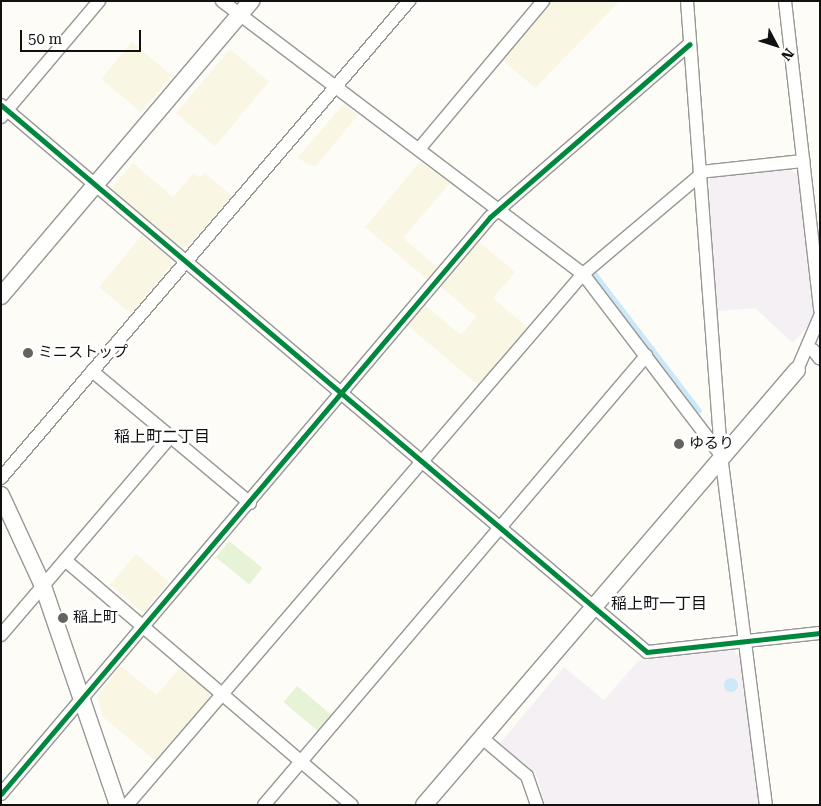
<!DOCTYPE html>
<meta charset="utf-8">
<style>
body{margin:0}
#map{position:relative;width:821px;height:806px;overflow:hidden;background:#fdfcf7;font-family:"Roboto Serif","Noto Sans JP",serif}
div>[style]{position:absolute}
.industrial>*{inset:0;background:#f5f0f3}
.farmland>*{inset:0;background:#f9f7e4;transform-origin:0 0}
.green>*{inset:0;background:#e7f3d7;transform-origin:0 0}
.water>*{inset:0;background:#cde8f7}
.round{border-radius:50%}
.stream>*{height:5px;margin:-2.5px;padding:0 2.5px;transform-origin:2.5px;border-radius:2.5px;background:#cde8f7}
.roads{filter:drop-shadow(1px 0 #979795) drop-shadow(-1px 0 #979795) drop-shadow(0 1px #979795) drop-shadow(0 -1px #979795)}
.minor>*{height:12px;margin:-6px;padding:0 6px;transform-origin:6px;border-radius:6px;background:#fffffe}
.tertiary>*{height:16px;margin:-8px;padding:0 8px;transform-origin:8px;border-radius:8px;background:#fffffe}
.cycleway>*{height:5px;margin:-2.5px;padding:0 2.5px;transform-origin:2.5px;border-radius:2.5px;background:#00873e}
.dots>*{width:14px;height:14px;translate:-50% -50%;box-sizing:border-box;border:2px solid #fff;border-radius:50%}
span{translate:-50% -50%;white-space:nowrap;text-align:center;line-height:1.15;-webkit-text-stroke:5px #fff;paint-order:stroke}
.poi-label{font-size:15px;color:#111}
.left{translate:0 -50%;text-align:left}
.neighbourhood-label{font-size:16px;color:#111}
.frame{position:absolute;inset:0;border:2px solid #111;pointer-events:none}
.north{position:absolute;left:751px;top:20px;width:50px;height:50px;-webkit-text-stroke:4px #fff;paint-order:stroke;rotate:130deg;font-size:14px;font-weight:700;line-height:20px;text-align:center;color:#111}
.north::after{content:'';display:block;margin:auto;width:18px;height:22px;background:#111;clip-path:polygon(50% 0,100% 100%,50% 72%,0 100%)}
.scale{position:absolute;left:20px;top:30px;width:121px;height:22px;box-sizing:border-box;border:2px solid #111;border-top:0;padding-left:6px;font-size:15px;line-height:18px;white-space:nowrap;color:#111;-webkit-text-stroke:4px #fff;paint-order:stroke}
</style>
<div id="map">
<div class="industrial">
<div style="clip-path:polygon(790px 170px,798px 175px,814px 319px,793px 343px,755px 308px,717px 311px,708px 182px,712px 176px)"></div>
<div style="clip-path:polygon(732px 649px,741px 658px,760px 805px,545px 805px,536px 774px,500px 743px,564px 667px,604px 700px,638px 661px)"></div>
</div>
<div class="farmland">
<div style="clip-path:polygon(550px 1px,620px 1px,535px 88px,501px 59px)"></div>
<div style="left:132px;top:42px;width:52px;height:48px;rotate:40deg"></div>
<div style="left:230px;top:49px;width:51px;height:84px;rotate:40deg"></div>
<div style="clip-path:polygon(344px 104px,358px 115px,315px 167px,297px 158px)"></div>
<div style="clip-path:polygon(420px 162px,450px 183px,403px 238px,438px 268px,428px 280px,365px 227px)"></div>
<div style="clip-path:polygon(133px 163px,173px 197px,194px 173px,200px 178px,205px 173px,232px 196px,189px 246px,177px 248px,114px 194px,113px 186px)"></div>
<div style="clip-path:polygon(142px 235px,171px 259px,171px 265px,131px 314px,99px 287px)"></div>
<div style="clip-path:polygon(478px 241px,515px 272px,493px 298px,528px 328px,479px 386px,407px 325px,425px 305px,461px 335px,476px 317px,440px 286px)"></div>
<div style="left:136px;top:554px;width:43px;height:40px;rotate:40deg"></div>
<div style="clip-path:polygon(121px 666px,156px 695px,180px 668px,209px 692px,210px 700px,157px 762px,103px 717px,97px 695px)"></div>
</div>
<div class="green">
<div style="left:229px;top:541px;width:43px;height:21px;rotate:39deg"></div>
<div style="left:297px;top:686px;width:45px;height:21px;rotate:40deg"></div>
</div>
<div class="water">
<div class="round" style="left:724px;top:678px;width:14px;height:14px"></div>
</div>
<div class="stream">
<div style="left:594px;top:273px;width:173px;rotate:52.7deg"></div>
</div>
<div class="roads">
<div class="minor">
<div style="left:222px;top:1px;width:453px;rotate:37.1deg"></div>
<div style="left:583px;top:274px;width:228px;rotate:52.7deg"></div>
<div style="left:687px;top:1px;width:455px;rotate:85.7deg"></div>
<div style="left:721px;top:455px;width:353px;rotate:82.7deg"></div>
<div style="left:785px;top:1px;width:311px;rotate:83.5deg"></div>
<div style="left:1px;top:105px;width:846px;rotate:40.26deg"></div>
<div style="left:647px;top:652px;width:174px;rotate:-6.3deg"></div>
<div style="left:1px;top:117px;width:152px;rotate:-49.8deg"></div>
<div style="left:419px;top:149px;width:193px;rotate:-50deg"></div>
<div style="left:700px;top:172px;width:104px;rotate:-6.1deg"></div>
<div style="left:813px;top:350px;width:11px;rotate:52deg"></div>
<div style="left:797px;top:370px;width:59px;rotate:-66.9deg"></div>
<div style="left:92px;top:371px;width:206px;rotate:39.9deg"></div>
<div style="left:1px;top:478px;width:628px;rotate:-49.46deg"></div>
<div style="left:65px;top:560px;width:377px;rotate:40.5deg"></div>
<div style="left:1px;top:635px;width:260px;rotate:-49.5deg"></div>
<div style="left:481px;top:737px;width:60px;rotate:40.3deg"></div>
<div style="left:527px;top:776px;width:31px;rotate:71deg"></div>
<div style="left:1px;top:794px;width:756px;rotate:-49.72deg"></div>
<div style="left:490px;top:217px;width:264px;rotate:-40.9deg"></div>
<div style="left:127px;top:805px;width:700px;rotate:-49.35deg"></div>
<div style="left:583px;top:274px;width:153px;rotate:-40.2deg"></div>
<div style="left:264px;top:805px;width:590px;rotate:-49.61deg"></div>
</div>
<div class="tertiary">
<div style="left:1px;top:296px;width:387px;rotate:-49.7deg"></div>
<div style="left:1px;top:495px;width:100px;rotate:65.2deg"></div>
<div style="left:43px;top:586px;width:231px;rotate:71.1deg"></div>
<div style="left:424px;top:805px;width:573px;rotate:-49.39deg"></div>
</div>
</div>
<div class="cycleway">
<div style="left:1px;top:105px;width:846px;rotate:40.26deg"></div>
<div style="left:647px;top:652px;width:174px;rotate:-6.3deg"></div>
<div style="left:1px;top:794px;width:756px;rotate:-49.72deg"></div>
<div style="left:490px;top:217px;width:264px;rotate:-40.9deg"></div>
</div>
<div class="dots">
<div style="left:28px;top:353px;background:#646362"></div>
<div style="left:679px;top:444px;background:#646362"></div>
<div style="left:63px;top:618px;background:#646362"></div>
</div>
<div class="poi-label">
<span class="left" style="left:38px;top:353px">ミニストップ</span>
<span class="left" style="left:689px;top:444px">ゆるり</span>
<span class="left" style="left:73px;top:618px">稲上町</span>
</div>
<div class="neighbourhood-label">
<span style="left:162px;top:437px">稲上町二丁目</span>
<span style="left:659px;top:604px">稲上町一丁目</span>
</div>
<div class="frame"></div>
<div class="north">N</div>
<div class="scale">50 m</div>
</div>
